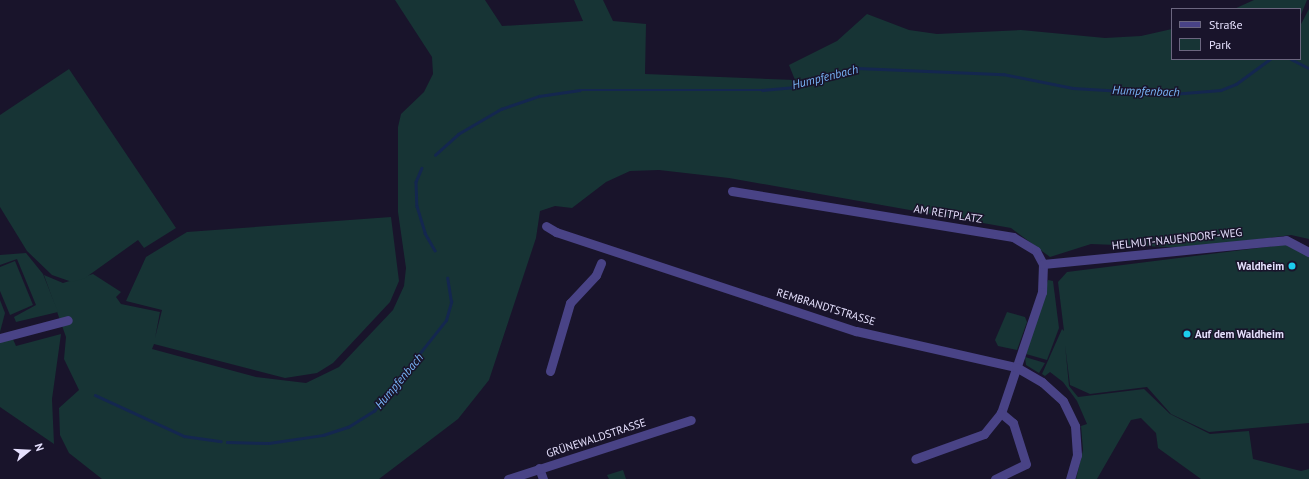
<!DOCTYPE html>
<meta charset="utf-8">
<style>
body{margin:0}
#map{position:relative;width:1309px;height:479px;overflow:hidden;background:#19142b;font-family:"PT Sans",sans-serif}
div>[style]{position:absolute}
.green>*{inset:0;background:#173435}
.stream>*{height:2.5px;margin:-1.25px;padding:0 1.25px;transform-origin:1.25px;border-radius:1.25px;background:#14274f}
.minor>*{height:9px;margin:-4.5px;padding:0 4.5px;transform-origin:4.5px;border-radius:4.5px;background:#494386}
.dots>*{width:11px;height:11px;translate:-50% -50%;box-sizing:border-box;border:2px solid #19142b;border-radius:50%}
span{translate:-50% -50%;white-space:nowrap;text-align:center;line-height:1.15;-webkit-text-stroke:3px #19142b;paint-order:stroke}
.street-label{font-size:11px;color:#e5e0fd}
.poi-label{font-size:11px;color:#e5e0fd;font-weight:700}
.right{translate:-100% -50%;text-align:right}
.left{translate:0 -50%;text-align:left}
.water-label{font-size:12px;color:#77b3f4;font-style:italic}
.legend{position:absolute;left:1171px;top:8px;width:130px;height:52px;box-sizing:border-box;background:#19142b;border:1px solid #6b667f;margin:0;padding:5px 7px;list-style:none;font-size:12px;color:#e5e0fd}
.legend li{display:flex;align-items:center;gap:8px;height:20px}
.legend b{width:20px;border:1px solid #6b667f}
.north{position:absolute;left:8px;top:431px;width:40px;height:40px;-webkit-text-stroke:3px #19142b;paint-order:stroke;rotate:72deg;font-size:11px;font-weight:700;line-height:16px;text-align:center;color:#e5e0fd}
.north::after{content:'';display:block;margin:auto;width:14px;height:18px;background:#e5e0fd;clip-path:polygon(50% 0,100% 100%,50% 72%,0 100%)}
</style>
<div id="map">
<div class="green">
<div style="clip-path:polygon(395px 0,485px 0,502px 26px,583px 21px,574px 0,603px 0,613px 21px,646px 24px,645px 74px,795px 80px,789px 65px,837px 41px,867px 14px,909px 30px,937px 34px,1021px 30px,1105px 38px,1141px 36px,1172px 29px,1172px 59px,1300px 59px,1300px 26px,1309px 9px,1309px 239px,1291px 235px,1193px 248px,1091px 244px,1050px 257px,1011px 228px,729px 178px,659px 170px,630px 171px,606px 182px,572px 208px,555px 206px,540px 211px,536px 238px,489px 380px,458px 419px,379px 479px,102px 479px,69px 453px,60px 435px,59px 408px,79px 390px,64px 359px,66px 337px,44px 275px,63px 283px,93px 274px,121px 292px,116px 297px,121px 304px,160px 312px,155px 338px,162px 310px,126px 301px,146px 257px,187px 232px,391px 217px,399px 281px,390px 302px,333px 363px,317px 373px,285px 378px,154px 344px,152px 349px,256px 377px,306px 383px,339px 367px,393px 310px,404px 286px,406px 268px,398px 212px,398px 127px,401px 114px,424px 92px,433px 74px,432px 57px)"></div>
<div style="clip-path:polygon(1254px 0,1307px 0,1300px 17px,1300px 9px,1234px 9px)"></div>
<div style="clip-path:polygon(69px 69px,176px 228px,144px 248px,138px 240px,85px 278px,72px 282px,52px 275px,27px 251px,0 207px,0 115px)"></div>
<div style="clip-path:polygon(1290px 244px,1309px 257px,1309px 423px,1209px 432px,1171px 414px,1147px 387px,1090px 394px,1070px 385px,1065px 345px,1069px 386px,1078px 397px,1144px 389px,1170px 414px,1210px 434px,1249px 431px,1253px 459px,1301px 471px,1309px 469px,1309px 479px,1201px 479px,1158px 448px,1156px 433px,1141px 418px,1131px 420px,1097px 479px,1076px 479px,1083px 450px,1081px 426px,1087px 424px,1077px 401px,1063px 382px,1050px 372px,1045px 376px,1042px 374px,1062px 329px,1064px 331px,1058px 282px,1067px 272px)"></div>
<div style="clip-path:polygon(26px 253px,43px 274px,58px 312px,16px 322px,14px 317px,36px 305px,17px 259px,0 265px,0 255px)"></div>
<div style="clip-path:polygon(15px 261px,33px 305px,10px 315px,0 291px,0 267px)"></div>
<div style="clip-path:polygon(1048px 280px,1053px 281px,1059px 328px,1047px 360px,1026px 354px)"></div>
<div style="clip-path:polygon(0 300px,5px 313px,0 332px)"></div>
<div style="clip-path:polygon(1007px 312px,1025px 317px,1027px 322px,1017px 350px,998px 346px,995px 340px)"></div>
<div style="clip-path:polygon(61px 334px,52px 399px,54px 444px,0 407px,0 342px,12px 337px,16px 346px)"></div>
<div style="clip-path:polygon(1025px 357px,1045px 363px,1039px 373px,1026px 365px)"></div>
<div style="clip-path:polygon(623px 470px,626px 479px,609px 479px,607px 475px)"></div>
</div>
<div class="stream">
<div style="left:1291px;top:59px;width:20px;rotate:27deg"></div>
<div style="left:435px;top:155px;width:31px;rotate:-42deg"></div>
<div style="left:458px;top:134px;width:50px;rotate:-30.2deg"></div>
<div style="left:501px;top:109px;width:40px;rotate:-18.9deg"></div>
<div style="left:539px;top:96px;width:41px;rotate:-8.3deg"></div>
<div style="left:580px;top:90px;width:182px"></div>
<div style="left:762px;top:90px;width:33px;rotate:-5deg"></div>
<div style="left:795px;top:87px;width:65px;rotate:-17deg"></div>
<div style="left:857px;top:68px;width:146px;rotate:2.4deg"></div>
<div style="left:1003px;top:74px;width:71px;rotate:11.3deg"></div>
<div style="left:1073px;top:88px;width:99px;rotate:3.5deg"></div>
<div style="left:1172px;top:94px;width:49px;rotate:-4.7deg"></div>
<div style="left:1221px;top:90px;width:16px;rotate:-22deg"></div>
<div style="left:1236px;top:84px;width:42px;rotate:-36.3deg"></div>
<div style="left:422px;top:168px;width:15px;rotate:113deg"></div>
<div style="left:416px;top:182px;width:24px;rotate:88deg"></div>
<div style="left:417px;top:206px;width:28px;rotate:73deg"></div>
<div style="left:425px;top:233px;width:20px;rotate:60deg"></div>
<div style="left:95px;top:395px;width:98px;rotate:24.7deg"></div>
<div style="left:184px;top:436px;width:37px;rotate:8deg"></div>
<div style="left:227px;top:442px;width:42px;rotate:1.4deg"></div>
<div style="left:269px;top:443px;width:55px;rotate:-8.4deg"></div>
<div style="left:323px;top:435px;width:26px;rotate:-18deg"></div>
<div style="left:348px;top:427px;width:31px;rotate:-32deg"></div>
<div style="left:374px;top:411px;width:116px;rotate:-51.6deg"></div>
<div style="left:446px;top:320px;width:19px;rotate:-74deg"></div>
<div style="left:451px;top:302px;width:24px;rotate:-99deg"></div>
</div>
<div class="minor">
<div style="left:732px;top:191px;width:285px;rotate:9.3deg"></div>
<div style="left:1013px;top:237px;width:27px;rotate:31deg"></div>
<div style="left:1036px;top:251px;width:15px;rotate:62deg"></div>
<div style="left:1043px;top:264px;width:28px;rotate:92deg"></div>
<div style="left:1042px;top:292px;width:128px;rotate:108.7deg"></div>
<div style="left:1001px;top:413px;width:27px;rotate:129deg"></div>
<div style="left:984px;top:434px;width:73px;rotate:160.1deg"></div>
<div style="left:546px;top:226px;width:12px;rotate:31deg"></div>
<div style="left:556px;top:232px;width:316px;rotate:18.3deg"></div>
<div style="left:856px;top:331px;width:164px;rotate:12.7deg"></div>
<div style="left:1016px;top:367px;width:30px;rotate:30deg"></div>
<div style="left:1042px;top:382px;width:28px;rotate:42deg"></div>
<div style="left:1063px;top:401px;width:28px;rotate:64deg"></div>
<div style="left:1075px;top:426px;width:29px;rotate:86deg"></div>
<div style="left:1077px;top:455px;width:25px;rotate:106deg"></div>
<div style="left:1043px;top:264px;width:244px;rotate:-5.6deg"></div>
<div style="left:1286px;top:240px;width:26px;rotate:28deg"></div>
<div style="left:0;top:338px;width:70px;rotate:-14.8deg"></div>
<div style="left:550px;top:371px;width:71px;rotate:-73.6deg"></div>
<div style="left:570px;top:303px;width:38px;rotate:-47deg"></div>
<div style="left:596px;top:275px;width:13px;rotate:-67deg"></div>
<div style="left:539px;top:468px;width:12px;rotate:70deg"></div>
<div style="left:508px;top:479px;width:192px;rotate:-17.9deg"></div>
<div style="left:995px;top:479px;width:34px;rotate:-26deg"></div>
<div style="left:1026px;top:464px;width:43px;rotate:-107.6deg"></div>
<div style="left:1013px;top:423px;width:16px;rotate:-140deg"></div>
</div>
<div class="dots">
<div style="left:1292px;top:266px;background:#1ccded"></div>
<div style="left:1187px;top:334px;background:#1ccded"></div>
</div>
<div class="street-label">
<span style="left:948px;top:214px;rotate:9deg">AM REITPLATZ</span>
<span style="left:1177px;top:239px;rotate:-6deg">HELMUT-NAUENDORF-WEG</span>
<span style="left:826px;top:307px;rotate:17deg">REMBRANDTSTRASSE</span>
<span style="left:596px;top:438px;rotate:-18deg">GRÜNEWALDSTRASSE</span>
</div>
<div class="poi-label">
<span class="right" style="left:1284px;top:266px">Waldheim</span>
<span class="left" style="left:1195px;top:334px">Auf dem Waldheim</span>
</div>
<div class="water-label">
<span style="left:825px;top:77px;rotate:-14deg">Humpfenbach</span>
<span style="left:1146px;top:91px;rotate:2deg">Humpfenbach</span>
<span style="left:399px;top:381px;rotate:-50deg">Humpfenbach</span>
</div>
<ul class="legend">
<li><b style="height:5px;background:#494386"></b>Straße</li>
<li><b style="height:11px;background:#173435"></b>Park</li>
</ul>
<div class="north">N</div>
</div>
